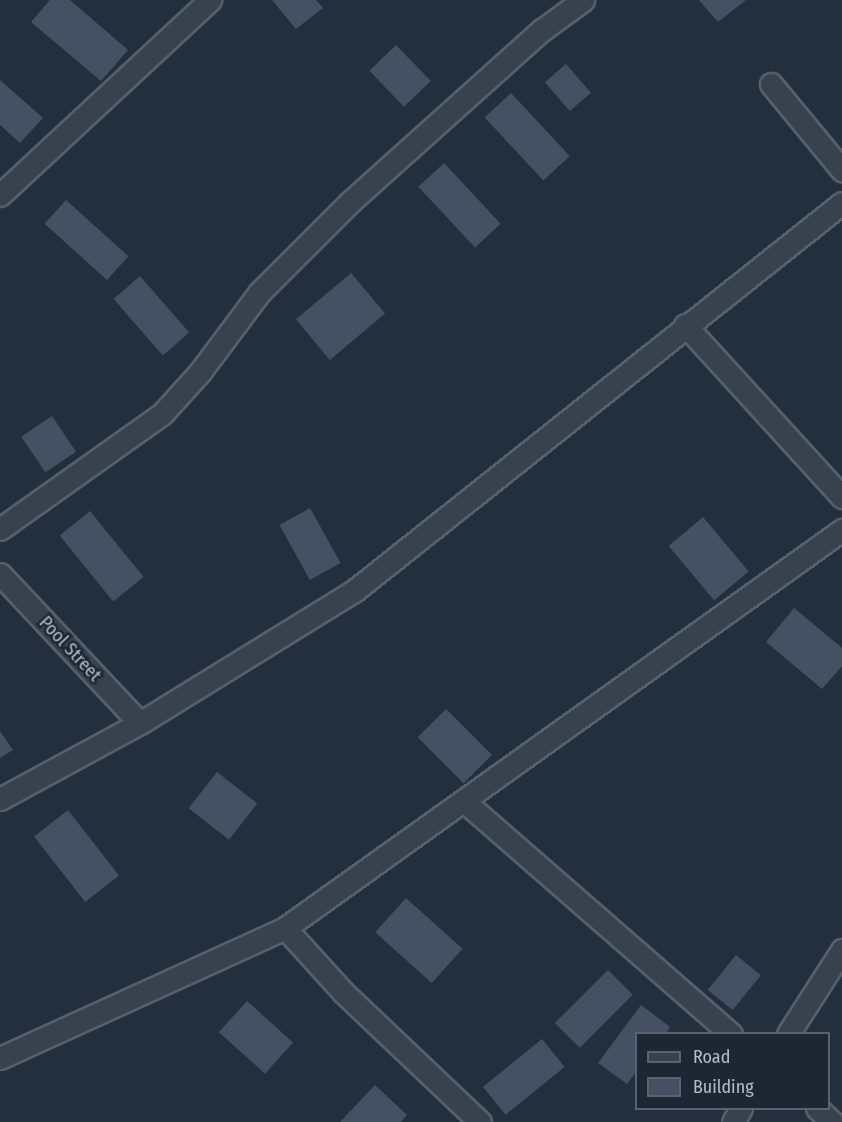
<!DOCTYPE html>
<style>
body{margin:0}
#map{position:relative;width:842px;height:1122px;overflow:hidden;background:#242f3e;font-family:"Fira Sans Condensed",sans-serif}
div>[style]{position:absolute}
.building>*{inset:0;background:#455162;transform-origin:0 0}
.roads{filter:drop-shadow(2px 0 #565f6c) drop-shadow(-2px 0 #565f6c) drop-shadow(0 2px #565f6c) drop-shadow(0 -2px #565f6c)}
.minor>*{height:21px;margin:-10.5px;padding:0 10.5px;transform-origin:10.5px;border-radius:10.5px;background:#38414e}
span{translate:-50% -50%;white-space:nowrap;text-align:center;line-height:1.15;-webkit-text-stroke:5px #1d2633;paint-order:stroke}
.street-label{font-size:18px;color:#b4bcc9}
.legend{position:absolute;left:635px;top:1032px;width:195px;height:78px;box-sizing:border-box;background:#1d2633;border:2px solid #59626f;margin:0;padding:8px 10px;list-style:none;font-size:18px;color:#b4bcc9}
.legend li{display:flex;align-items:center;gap:12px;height:30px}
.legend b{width:30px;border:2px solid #59626f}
</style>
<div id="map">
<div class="building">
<div style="clip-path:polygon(50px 0,70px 0,128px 50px,101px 81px,31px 22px)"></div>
<div style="clip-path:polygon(272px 0,316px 0,323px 8px,296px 29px)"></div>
<div style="clip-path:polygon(699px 0,746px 0,718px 22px)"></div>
<div style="left:396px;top:45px;width:50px;height:37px;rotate:46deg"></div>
<div style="left:566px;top:64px;width:38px;height:28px;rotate:49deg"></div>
<div style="clip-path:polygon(0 80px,43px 118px,20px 143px,0 125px)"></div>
<div style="left:511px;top:93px;width:86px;height:36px;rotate:47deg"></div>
<div style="left:444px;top:163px;width:83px;height:35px;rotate:47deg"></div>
<div style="left:66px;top:200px;width:84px;height:32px;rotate:42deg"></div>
<div style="left:351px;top:273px;width:53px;height:72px;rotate:50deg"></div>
<div style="left:140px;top:276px;width:75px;height:35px;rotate:49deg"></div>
<div style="left:52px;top:416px;width:43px;height:37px;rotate:56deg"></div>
<div style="left:310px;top:508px;width:63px;height:35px;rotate:61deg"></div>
<div style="left:90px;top:511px;width:85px;height:39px;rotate:51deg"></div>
<div style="left:703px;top:517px;width:71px;height:45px;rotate:50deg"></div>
<div style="clip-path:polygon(794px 608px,842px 648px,842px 666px,822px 689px,766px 642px)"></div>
<div style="left:446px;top:709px;width:65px;height:40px;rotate:45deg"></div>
<div style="clip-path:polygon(0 731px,13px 750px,0 758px)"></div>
<div style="left:217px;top:772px;width:51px;height:46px;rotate:38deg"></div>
<div style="left:68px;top:810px;width:83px;height:43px;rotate:52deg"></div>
<div style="left:406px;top:898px;width:76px;height:46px;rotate:42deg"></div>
<div style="left:736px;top:955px;width:32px;height:45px;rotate:39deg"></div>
<div style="left:608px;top:970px;width:35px;height:75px;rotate:45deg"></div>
<div style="left:247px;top:1001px;width:62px;height:42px;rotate:42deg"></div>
<div style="clip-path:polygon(641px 1005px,670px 1027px,666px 1034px,636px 1034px,636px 1072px,627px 1084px,598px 1063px)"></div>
<div style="left:542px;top:1039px;width:36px;height:76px;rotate:51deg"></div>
<div style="clip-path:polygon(375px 1085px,407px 1115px,401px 1122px,340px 1122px)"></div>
</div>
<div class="roads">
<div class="minor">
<div style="left:771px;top:84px;width:112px;rotate:50.5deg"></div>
<div style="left:0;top:195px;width:287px;rotate:-42.9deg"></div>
<div style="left:685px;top:325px;width:233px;rotate:47.6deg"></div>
<div style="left:0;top:529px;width:199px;rotate:-35.4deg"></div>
<div style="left:162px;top:414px;width:57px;rotate:-47.9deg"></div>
<div style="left:200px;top:372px;width:99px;rotate:-53.2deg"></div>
<div style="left:259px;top:293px;width:129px;rotate:-45deg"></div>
<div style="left:350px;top:202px;width:258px;rotate:-41.9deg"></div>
<div style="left:542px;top:30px;width:51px;rotate:-36.2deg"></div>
<div style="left:0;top:574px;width:204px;rotate:46.8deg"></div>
<div style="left:0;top:799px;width:159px;rotate:-28.5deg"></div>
<div style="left:140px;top:723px;width:251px;rotate:-31.7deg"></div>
<div style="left:354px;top:591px;width:623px;rotate:-38.49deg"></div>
<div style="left:465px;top:802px;width:353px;rotate:41.1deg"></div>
<div style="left:285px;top:928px;width:86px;rotate:47.8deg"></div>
<div style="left:343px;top:992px;width:189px;rotate:43.5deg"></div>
<div style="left:788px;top:1034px;width:100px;rotate:-57.3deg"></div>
<div style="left:0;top:1058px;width:313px;rotate:-24.5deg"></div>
<div style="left:285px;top:928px;width:685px;rotate:-35.55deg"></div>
<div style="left:817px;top:1108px;width:21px;rotate:43deg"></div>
<div style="left:733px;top:1122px;width:16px;rotate:-60deg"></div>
</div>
</div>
<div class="street-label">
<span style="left:70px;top:649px;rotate:47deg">Pool Street</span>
</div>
<ul class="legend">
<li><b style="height:8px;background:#38414e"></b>Road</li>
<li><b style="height:16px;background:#455162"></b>Building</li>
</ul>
</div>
